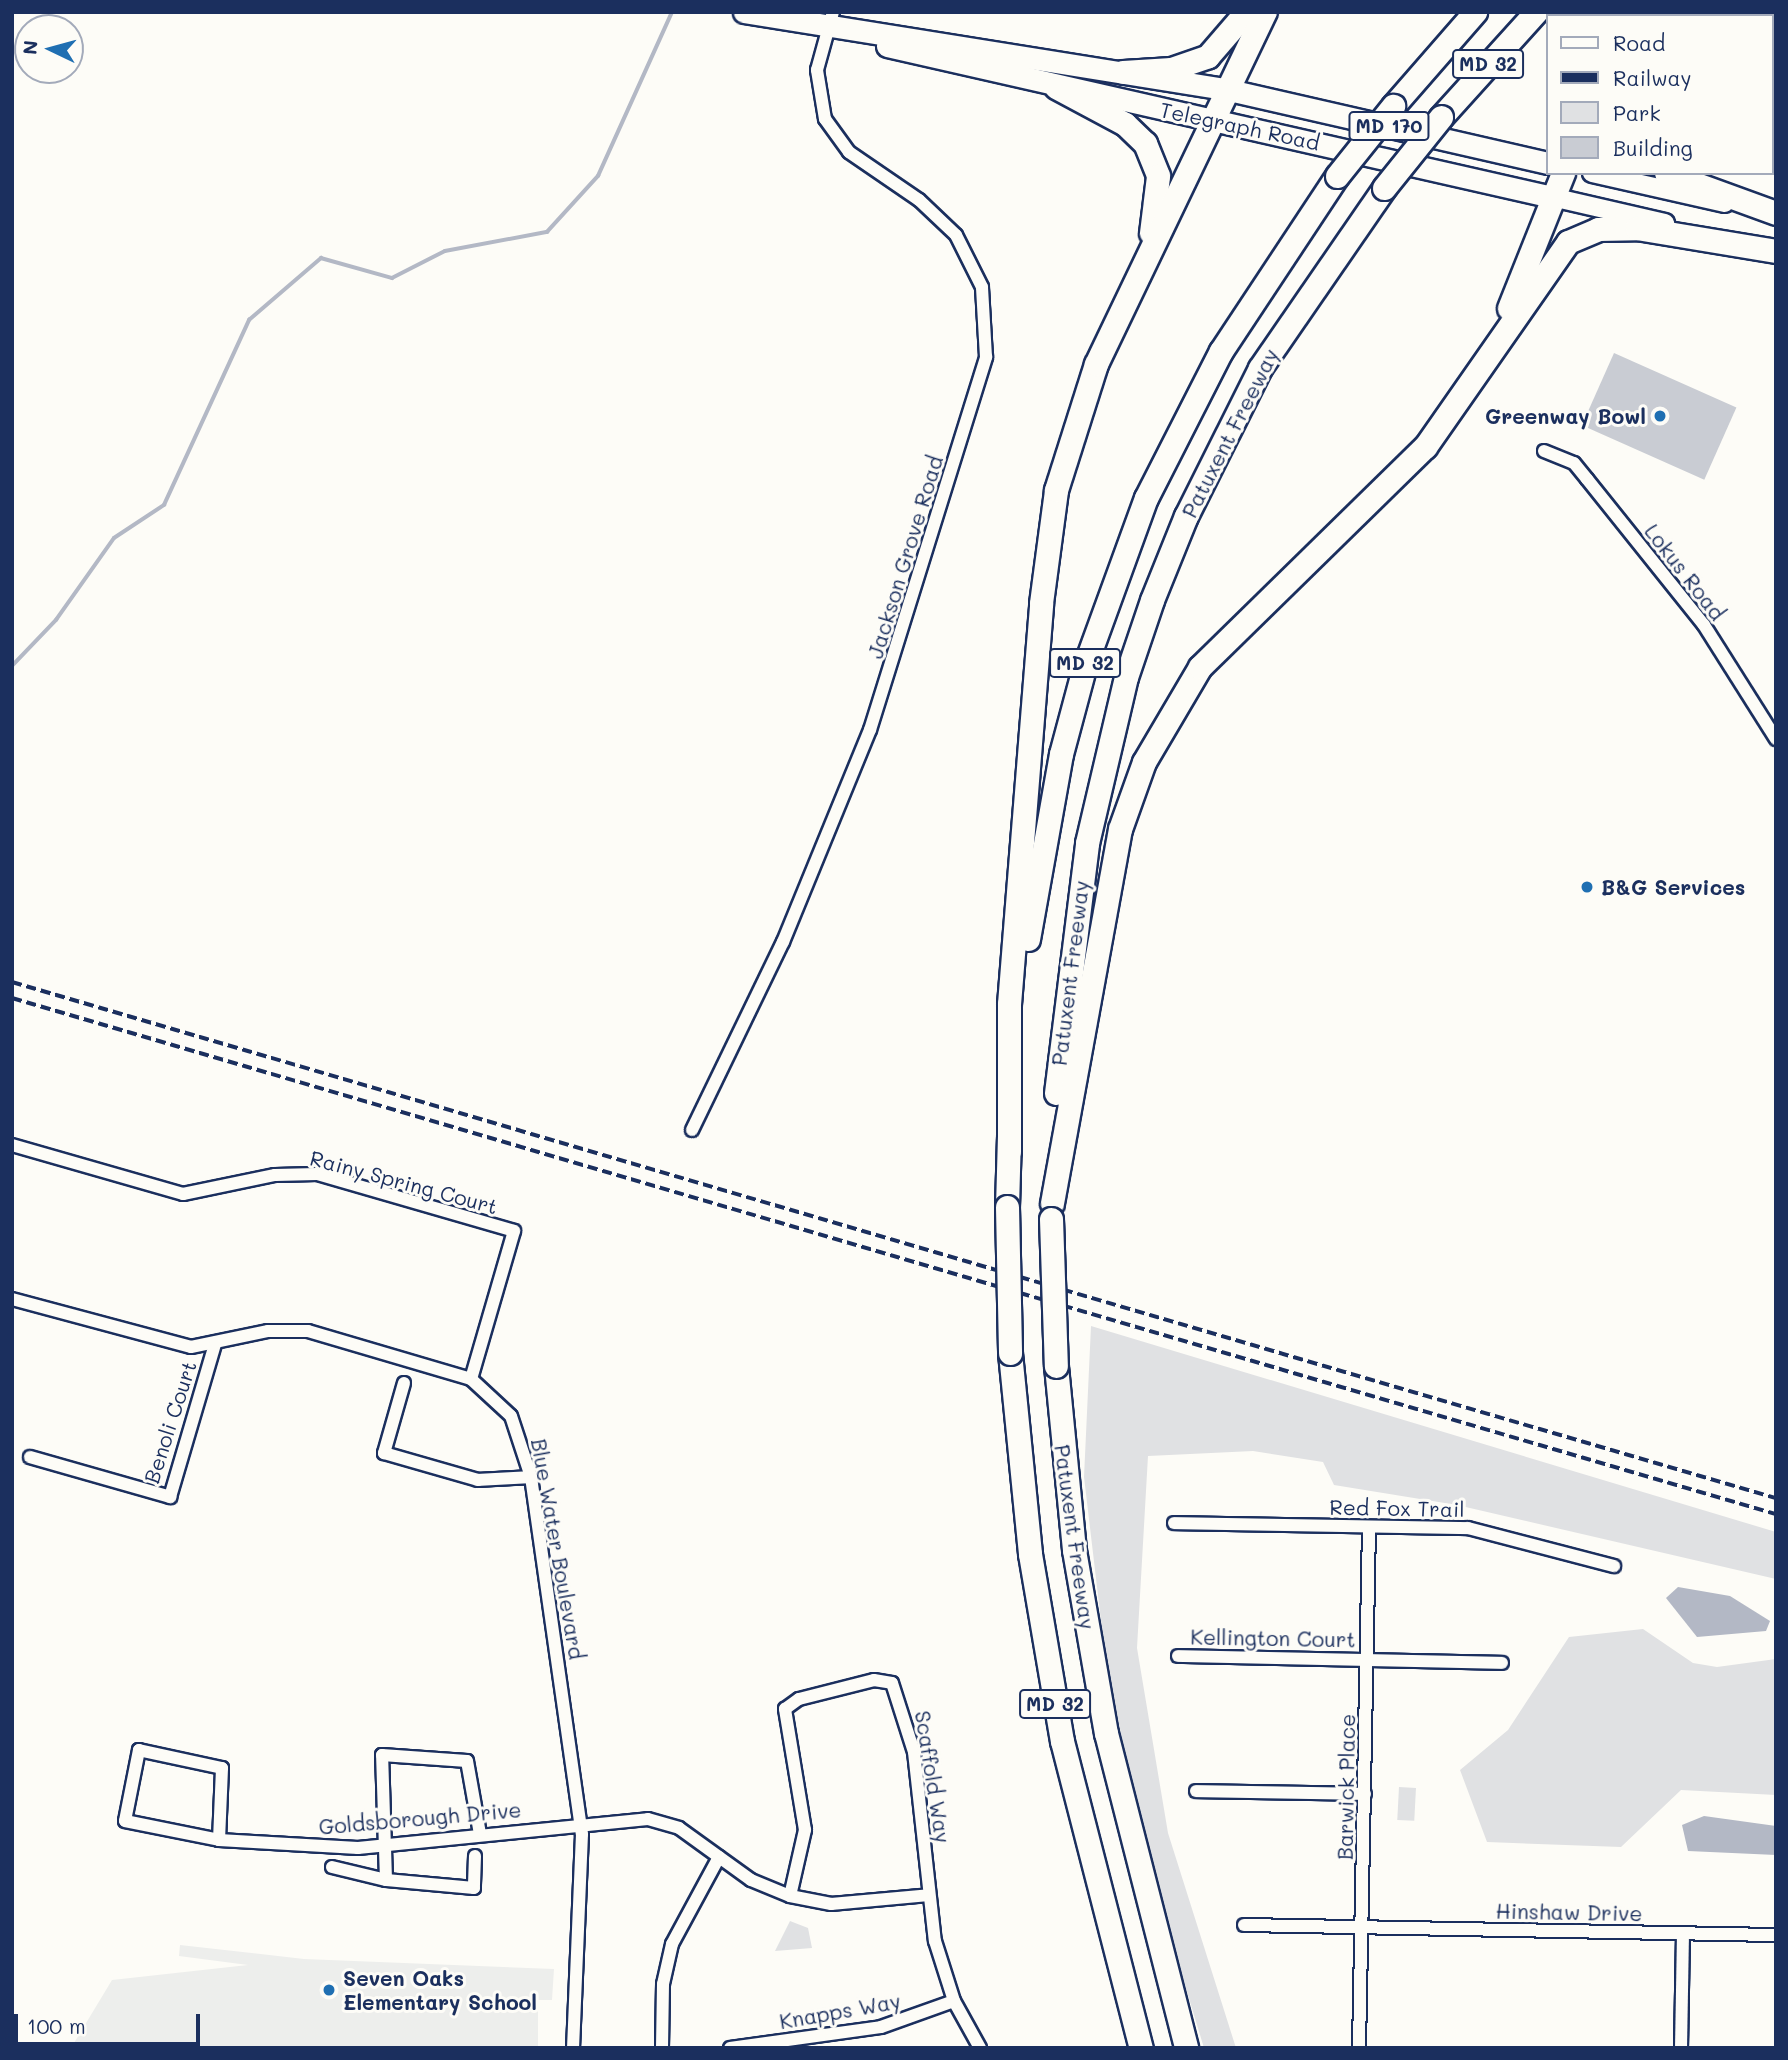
<!DOCTYPE html>
<style>
body{margin:0}
#map{position:relative;width:1788px;height:2060px;overflow:hidden;background:#fdfcf7;font-family:Mali,sans-serif}
div>[style]{position:absolute}
.built>*{inset:0;background:#edeeec}
.green>*{inset:0;background:#e0e1e3;transform-origin:0 0}
.water>*{inset:0;background:#b3b8c5}
.stream>*{height:3.5px;margin:-1.75px;padding:0 1.75px;transform-origin:1.75px;border-radius:1.75px;background:#b3b8c5}
.building>*{inset:0;background:#c9ccd3;transform-origin:0 0}
.roads{filter:drop-shadow(2px 0 #1b2f5e) drop-shadow(-2px 0 #1b2f5e) drop-shadow(0 2px #1b2f5e) drop-shadow(0 -2px #1b2f5e)}
.street>*{height:12px;margin:-6px;padding:0 6px;transform-origin:6px;border-radius:6px;background:#fdfcf7}
.secondary>*{height:18px;margin:-9px;padding:0 9px;transform-origin:9px;border-radius:9px;background:#fdfcf7}
.primary>*{height:21px;margin:-10.5px;padding:0 10.5px;transform-origin:10.5px;border-radius:10.5px;background:#fdfcf7}
.highway>*{height:23px;margin:-11.5px;padding:0 11.5px;transform-origin:11.5px;border-radius:11.5px;background:#fdfcf7}
.rail>*{height:3.5px;margin-top:-1.75px;transform-origin:0;background:repeating-linear-gradient(90deg,#1b2f5e 0 10px,transparent 0 15px)}
.bridges{filter:drop-shadow(2px 0 #1b2f5e) drop-shadow(-2px 0 #1b2f5e) drop-shadow(0 2px #1b2f5e) drop-shadow(0 -2px #1b2f5e)}
.highway-bridge>*{height:23px;margin:-11.5px;padding:0 11.5px;transform-origin:11.5px;border-radius:11.5px;background:#fdfcf7}
.dots>*{width:19px;height:19px;translate:-50% -50%;box-sizing:border-box;border:4px solid #fdfcf7;border-radius:50%}
span{translate:-50% -50%;white-space:nowrap;text-align:center;line-height:1.15;-webkit-text-stroke:6px #fdfcf7;paint-order:stroke}
.shield-label span{padding:2px 5px;background:#fdfcf7;border:2px solid;border-radius:5px;-webkit-text-stroke-width:0}
.shield-label{font-size:19px;color:#1b2f5e;font-weight:700}
.street-label{font-size:21px;color:#1b2f5e}
.poi-label{font-size:21px;color:#1b2f5e;font-weight:700}
.right{translate:-100% -50%;text-align:right}
.left{translate:0 -50%;text-align:left}
.frame{position:absolute;inset:0;border:14px solid #1b2f5e;pointer-events:none}
.legend{position:absolute;left:1546px;top:14px;width:228px;height:161px;box-sizing:border-box;background:#fdfcf7;border:2px solid #a3aaba;margin:0;padding:9px 12px;list-style:none;font-size:21px;color:#1b2f5e}
.legend li{display:flex;align-items:center;gap:14px;height:35px}
.legend b{width:35px;border:2px solid #a3aaba}
.north{position:absolute;left:14px;top:14px;width:70px;height:70px;box-sizing:border-box;background:#fdfcf7;border:2px solid #a3aaba;border-radius:50%;rotate:275deg;font-size:19px;font-weight:700;line-height:28px;text-align:center;color:#1b2f5e}
.north::after{content:'';display:block;margin:auto;width:24px;height:32px;background:#1f6fb2;clip-path:polygon(50% 0,100% 100%,50% 72%,0 100%)}
.scale{position:absolute;left:14px;top:2014px;width:186px;height:32px;box-sizing:border-box;border:4px solid #1b2f5e;border-top:0;padding-left:9px;font-size:21px;line-height:24px;white-space:nowrap;color:#1b2f5e;-webkit-text-stroke:5px #fdfcf7;paint-order:stroke}
</style>
<div id="map">
<div class="built">
<div style="clip-path:polygon(180px 1945px,304px 1959px,554px 1969px,552px 2000px,538px 2000px,538px 2048px,71px 2048px,112px 1980px,248px 1965px,179px 1956px)"></div>
</div>
<div class="green">
<div style="clip-path:polygon(1091px 1326px,1776px 1532px,1776px 1579px,1457px 1505px,1334px 1485px,1323px 1462px,1253px 1451px,1148px 1456px,1137px 1648px,1168px 1833px,1236px 2048px,1204px 2048px,1142px 1843px,1104px 1646px,1084px 1477px)"></div>
<div style="clip-path:polygon(1643px 1629px,1693px 1663px,1717px 1667px,1776px 1659px,1776px 1795px,1681px 1790px,1621px 1847px,1487px 1842px,1460px 1770px,1508px 1730px,1569px 1637px)"></div>
<div style="left:1399px;top:1787px;width:17px;height:33px;rotate:3deg"></div>
<div style="clip-path:polygon(790px 1921px,808px 1928px,812px 1948px,775px 1951px)"></div>
</div>
<div class="water">
<div style="clip-path:polygon(1678px 1587px,1730px 1596px,1770px 1621px,1766px 1631px,1697px 1637px,1666px 1598px)"></div>
<div style="clip-path:polygon(1704px 1816px,1776px 1826px,1776px 1855px,1688px 1851px,1682px 1825px)"></div>
</div>
<div class="stream">
<div style="left:12px;top:666px;width:64px;rotate:-46.3deg"></div>
<div style="left:56px;top:620px;width:100px;rotate:-54.7deg"></div>
<div style="left:114px;top:538px;width:60px;rotate:-33.4deg"></div>
<div style="left:164px;top:505px;width:204px;rotate:-65.3deg"></div>
<div style="left:249px;top:320px;width:95px;rotate:-40.7deg"></div>
<div style="left:321px;top:258px;width:74px;rotate:15.7deg"></div>
<div style="left:392px;top:278px;width:59px;rotate:-27deg"></div>
<div style="left:445px;top:251px;width:104px;rotate:-10.6deg"></div>
<div style="left:547px;top:232px;width:76px;rotate:-47.7deg"></div>
<div style="left:598px;top:176px;width:180px;rotate:-65.7deg"></div>
</div>
<div class="building">
<div style="left:1614px;top:353px;width:134px;height:79px;rotate:24deg"></div>
</div>
<div class="roads">
<div class="street">
<div style="left:1544px;top:451px;width:32px;rotate:22deg"></div>
<div style="left:1574px;top:463px;width:21px;rotate:51deg"></div>
<div style="left:1587px;top:479px;width:187px;rotate:51.3deg"></div>
<div style="left:1704px;top:625px;width:135px;rotate:57.7deg"></div>
<div style="left:692px;top:1130px;width:209px;rotate:-64.2deg"></div>
<div style="left:783px;top:942px;width:229px;rotate:-67.7deg"></div>
<div style="left:870px;top:730px;width:391px;rotate:-72.7deg"></div>
<div style="left:986px;top:357px;width:70px;rotate:-93.3deg"></div>
<div style="left:982px;top:287px;width:58px;rotate:-116.6deg"></div>
<div style="left:956px;top:235px;width:51px;rotate:-136.6deg"></div>
<div style="left:919px;top:200px;width:85px;rotate:-145.6deg"></div>
<div style="left:849px;top:152px;width:41px;rotate:-126deg"></div>
<div style="left:825px;top:119px;width:50px;rotate:-99.3deg"></div>
<div style="left:817px;top:70px;width:60px;rotate:-74.6deg"></div>
<div style="left:12px;top:1145px;width:178px;rotate:16deg"></div>
<div style="left:183px;top:1194px;width:94px;rotate:-11.7deg"></div>
<div style="left:275px;top:1175px;width:42px;rotate:-1.4deg"></div>
<div style="left:317px;top:1174px;width:205px;rotate:16.1deg"></div>
<div style="left:514px;top:1231px;width:154px;rotate:106.2deg"></div>
<div style="left:12px;top:1299px;width:185px;rotate:15deg"></div>
<div style="left:191px;top:1347px;width:79px;rotate:-11.7deg"></div>
<div style="left:268px;top:1331px;width:40px"></div>
<div style="left:308px;top:1331px;width:170px;rotate:16.4deg"></div>
<div style="left:471px;top:1379px;width:54px;rotate:42.8deg"></div>
<div style="left:511px;top:1416px;width:64px;rotate:71.8deg"></div>
<div style="left:531px;top:1477px;width:361px;rotate:81.9deg"></div>
<div style="left:582px;top:1834px;width:214px;rotate:92.4deg"></div>
<div style="left:404px;top:1383px;width:73px;rotate:105.9deg"></div>
<div style="left:384px;top:1453px;width:98px;rotate:16deg"></div>
<div style="left:478px;top:1480px;width:53px;rotate:-3.2deg"></div>
<div style="left:30px;top:1457px;width:146px;rotate:15.9deg"></div>
<div style="left:170px;top:1497px;width:159px;rotate:-73.6deg"></div>
<div style="left:1174px;top:1523px;width:294px;rotate:1deg"></div>
<div style="left:1468px;top:1528px;width:151px;rotate:14.6deg"></div>
<div style="left:1178px;top:1656px;width:324px;rotate:1.2deg"></div>
<div style="left:1196px;top:1791px;width:169px;rotate:1deg"></div>
<div style="left:219px;top:1840px;width:72px;rotate:-87.6deg"></div>
<div style="left:222px;top:1768px;width:85px;rotate:-167.8deg"></div>
<div style="left:139px;top:1750px;width:72px;rotate:101.2deg"></div>
<div style="left:125px;top:1821px;width:96px;rotate:11.4deg"></div>
<div style="left:219px;top:1840px;width:139px;rotate:3.3deg"></div>
<div style="left:358px;top:1848px;width:291px;rotate:-5.7deg"></div>
<div style="left:648px;top:1819px;width:32px;rotate:16deg"></div>
<div style="left:679px;top:1828px;width:89px;rotate:35.8deg"></div>
<div style="left:751px;top:1880px;width:42px;rotate:22.3deg"></div>
<div style="left:790px;top:1896px;width:42px;rotate:11deg"></div>
<div style="left:831px;top:1904px;width:98px;rotate:-5.2deg"></div>
<div style="left:475px;top:1856px;width:32px;rotate:92deg"></div>
<div style="left:474px;top:1888px;width:88px;rotate:-174.8deg"></div>
<div style="left:386px;top:1880px;width:125px;rotate:-91.8deg"></div>
<div style="left:382px;top:1755px;width:85px;rotate:4deg"></div>
<div style="left:467px;top:1761px;width:74px;rotate:79.9deg"></div>
<div style="left:332px;top:1867px;width:56px;rotate:13.5deg"></div>
<div style="left:790px;top:1896px;width:68px;rotate:-77.2deg"></div>
<div style="left:805px;top:1830px;width:123px;rotate:-99.4deg"></div>
<div style="left:785px;top:1709px;width:17px;rotate:-36deg"></div>
<div style="left:799px;top:1699px;width:77px;rotate:-14.2deg"></div>
<div style="left:874px;top:1680px;width:18px;rotate:9deg"></div>
<div style="left:892px;top:1683px;width:72px;rotate:72.3deg"></div>
<div style="left:914px;top:1752px;width:190px;rotate:83.7deg"></div>
<div style="left:935px;top:1941px;width:63px;rotate:72.4deg"></div>
<div style="left:954px;top:2001px;width:54px;rotate:61deg"></div>
<div style="left:1244px;top:1925px;width:532px;rotate:1.08deg"></div>
<div style="left:662px;top:2048px;width:64px;rotate:-89.1deg"></div>
<div style="left:663px;top:1984px;width:41px;rotate:-77.3deg"></div>
<div style="left:672px;top:1944px;width:99px;rotate:-61.6deg"></div>
<div style="left:730px;top:2048px;width:152px;rotate:-7.9deg"></div>
<div style="left:881px;top:2027px;width:77px;rotate:-19.6deg"></div>
<div style="left:1359px;top:2048px;width:521px;rotate:-88.9deg"></div>
<div style="left:1681px;top:2048px;width:115px;rotate:-89deg"></div>
</div>
<div class="secondary">
<div style="left:1592px;top:173px;width:136px;rotate:12.7deg"></div>
<div style="left:1552px;top:197px;width:116px;rotate:13deg"></div>
</div>
<div class="primary">
<div style="left:744px;top:12px;width:491px;rotate:9.1deg"></div>
<div style="left:1229px;top:90px;width:327px;rotate:12.9deg"></div>
<div style="left:887px;top:46px;width:682px;rotate:12.79deg"></div>
</div>
<div class="highway">
<div style="left:1640px;top:16px;width:4px;rotate:-63deg"></div>
<div style="left:1123px;top:72px;width:48px;rotate:-3.6deg"></div>
<div style="left:1171px;top:69px;width:39px;rotate:-19deg"></div>
<div style="left:1208px;top:56px;width:58px;rotate:-49.2deg"></div>
<div style="left:1056px;top:87px;width:78px;rotate:28.2deg"></div>
<div style="left:1125px;top:124px;width:28px;rotate:44deg"></div>
<div style="left:1145px;top:143px;width:35px;rotate:68deg"></div>
<div style="left:1158px;top:176px;width:57px;rotate:97deg"></div>
<div style="left:1393px;top:106px;width:125px;rotate:-48.9deg"></div>
<div style="left:1441px;top:117px;width:142px;rotate:-47.9deg"></div>
<div style="left:1666px;top:173px;width:117px;rotate:20deg"></div>
<div style="left:1509px;top:308px;width:145px;rotate:-68.2deg"></div>
<div style="left:1028px;top:939px;width:188px;rotate:-79.9deg"></div>
<div style="left:1061px;top:754px;width:89px;rotate:-75deg"></div>
<div style="left:1084px;top:668px;width:181px;rotate:-70deg"></div>
<div style="left:1146px;top:498px;width:165px;rotate:-63deg"></div>
<div style="left:1221px;top:351px;width:210px;rotate:-56.5deg"></div>
<div style="left:1056px;top:1093px;width:252px;rotate:-82.9deg"></div>
<div style="left:1087px;top:843px;width:171px;rotate:-76.8deg"></div>
<div style="left:1126px;top:677px;width:81px;rotate:-71.3deg"></div>
<div style="left:1152px;top:600px;width:91px;rotate:-68deg"></div>
<div style="left:1186px;top:516px;width:165px;rotate:-63.4deg"></div>
<div style="left:1260px;top:368px;width:219px;rotate:-55.4deg"></div>
<div style="left:1009px;top:1151px;width:147px;rotate:-90deg"></div>
<div style="left:1009px;top:1004px;width:402px;rotate:-85.4deg"></div>
<div style="left:1041px;top:603px;width:114px;rotate:-82.4deg"></div>
<div style="left:1056px;top:490px;width:132px;rotate:-72.4deg"></div>
<div style="left:1096px;top:364px;width:390px;rotate:-64.4deg"></div>
<div style="left:1052px;top:1203px;width:380px;rotate:-79.7deg"></div>
<div style="left:1120px;top:829px;width:71px;rotate:-70.3deg"></div>
<div style="left:1144px;top:762px;width:110px;rotate:-59.5deg"></div>
<div style="left:1200px;top:667px;width:315px;rotate:-44.4deg"></div>
<div style="left:1425px;top:447px;width:250px;rotate:-55.1deg"></div>
<div style="left:1568px;top:242px;width:33px;rotate:-23deg"></div>
<div style="left:1598px;top:229px;width:39px;rotate:-1deg"></div>
<div style="left:1637px;top:228px;width:141px;rotate:9.4deg"></div>
<div style="left:1007px;top:1207px;width:70px;rotate:-88.4deg"></div>
<div style="left:1010px;top:1353px;width:202px;rotate:84.3deg"></div>
<div style="left:1030px;top:1554px;width:190px;rotate:80.3deg"></div>
<div style="left:1062px;top:1741px;width:317px;rotate:75.6deg"></div>
<div style="left:1056px;top:1366px;width:185px;rotate:84.4deg"></div>
<div style="left:1074px;top:1550px;width:186px;rotate:80.1deg"></div>
<div style="left:1106px;top:1733px;width:325px;rotate:75.7deg"></div>
</div>
</div>
<div class="rail">
<div style="left:12px;top:982px;width:1838px;rotate:16.31deg"></div>
<div style="left:12px;top:998px;width:1838px;rotate:16.31deg"></div>
</div>
<div class="bridges">
<div class="highway-bridge">
<div style="left:1337px;top:176px;width:90px;rotate:-51.3deg"></div>
<div style="left:1384px;top:188px;width:91px;rotate:-51.2deg"></div>
<div style="left:1007px;top:1207px;width:146px;rotate:88.8deg"></div>
<div style="left:1051px;top:1219px;width:147px;rotate:88.1deg"></div>
</div>
</div>
<div class="dots">
<div style="left:1660px;top:416px;background:#1f6fb2"></div>
<div style="left:1587px;top:887px;background:#1f6fb2"></div>
<div style="left:329px;top:1990px;background:#1f6fb2"></div>
</div>
<div class="shield-label">
<span style="left:1488px;top:64px">MD 32</span>
<span style="left:1389px;top:126px">MD 170</span>
<span style="left:1085px;top:663px">MD 32</span>
<span style="left:1055px;top:1704px">MD 32</span>
</div>
<div class="street-label">
<span style="left:1240px;top:126px;rotate:12deg">Telegraph Road</span>
<span style="left:1230px;top:433px;rotate:-63deg">Patuxent Freeway</span>
<span style="left:905px;top:557px;rotate:-73deg">Jackson Grove Road</span>
<span style="left:1685px;top:572px;rotate:52deg">Lokus Road</span>
<span style="left:1070px;top:973px;rotate:-83deg">Patuxent Freeway</span>
<span style="left:404px;top:1182px;rotate:15deg">Rainy Spring Court</span>
<span style="left:170px;top:1422px;rotate:-72deg">Benoli Court</span>
<span style="left:1397px;top:1508px;rotate:1deg">Red Fox Trail</span>
<span style="left:1075px;top:1537px;rotate:82deg">Patuxent Freeway</span>
<span style="left:558px;top:1549px;rotate:80deg">Blue Water Boulevard</span>
<span style="left:1273px;top:1638px;rotate:1deg">Kellington Court</span>
<span style="left:933px;top:1777px;rotate:81deg">Scaffold Way</span>
<span style="left:1346px;top:1787px;rotate:-89deg">Barwick Place</span>
<span style="left:420px;top:1818px;rotate:-5deg">Goldsborough Drive</span>
<span style="left:1569px;top:1912px;rotate:1deg">Hinshaw Drive</span>
<span style="left:840px;top:2011px;rotate:-10deg">Knapps Way</span>
</div>
<div class="poi-label">
<span class="right" style="left:1646px;top:416px">Greenway Bowl</span>
<span class="left" style="left:1601px;top:887px">B&amp;G Services</span>
<span class="left" style="left:343px;top:1990px">Seven Oaks<br>Elementary School</span>
</div>
<div class="frame"></div>
<ul class="legend">
<li><b style="height:9px;background:#fdfcf7"></b>Road</li>
<li><b style="height:9px;background:#1b2f5e"></b>Railway</li>
<li><b style="height:19px;background:#e0e1e3"></b>Park</li>
<li><b style="height:19px;background:#c9ccd3"></b>Building</li>
</ul>
<div class="north">N</div>
<div class="scale">100 m</div>
</div>
